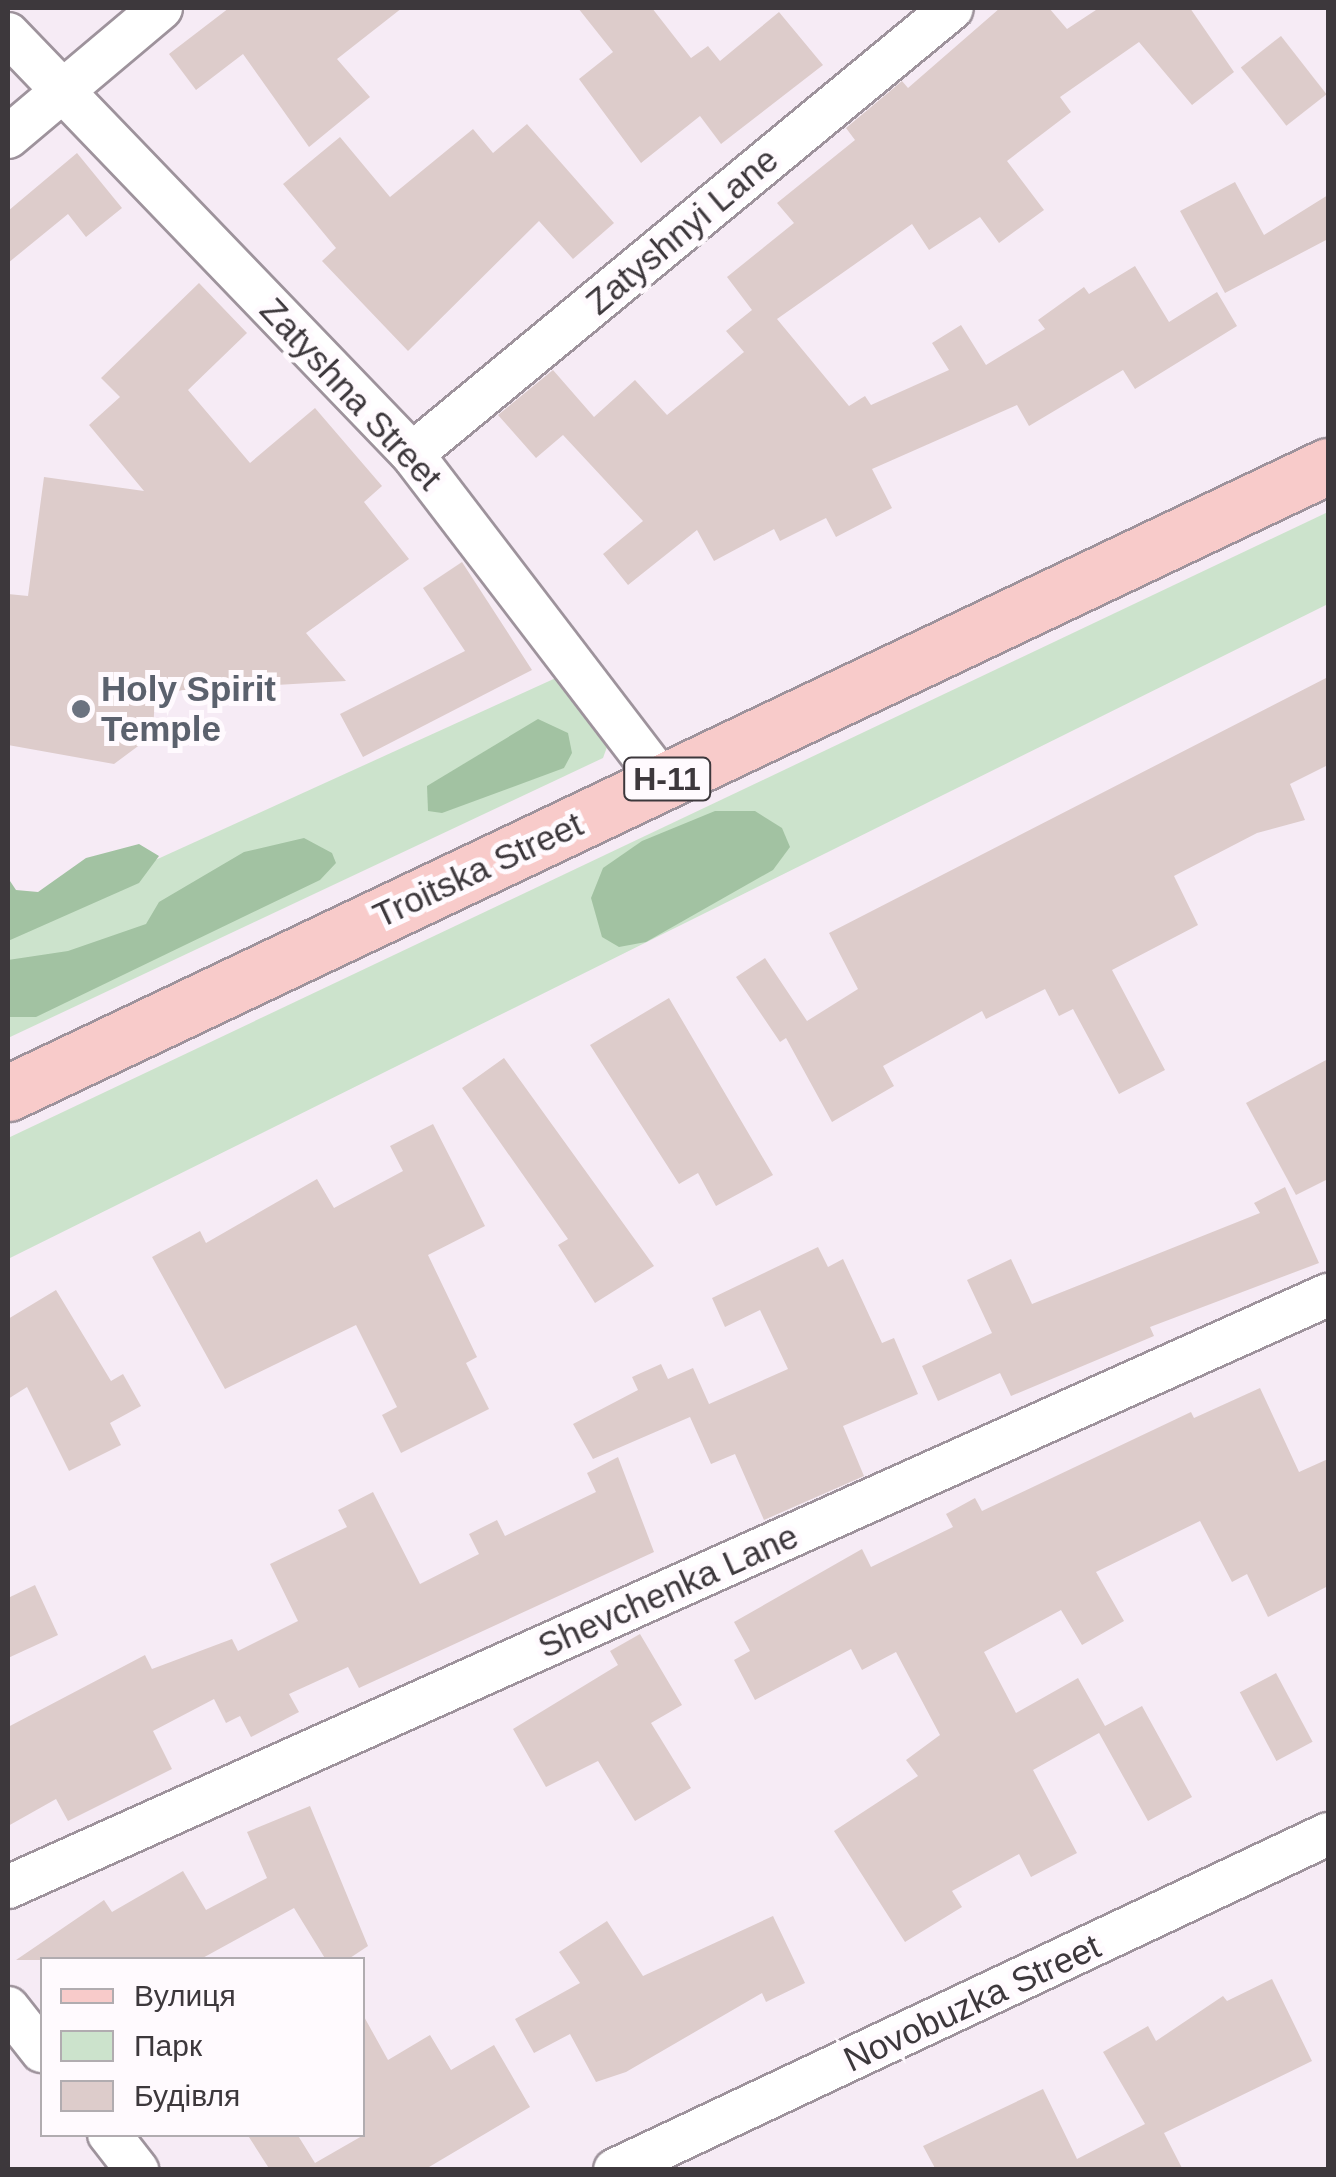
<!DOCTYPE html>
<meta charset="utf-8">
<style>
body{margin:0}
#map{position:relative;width:1336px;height:2177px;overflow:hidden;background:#f6ebf5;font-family:Helvetica,sans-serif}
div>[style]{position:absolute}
.green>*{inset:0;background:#cce3cc}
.forest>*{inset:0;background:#a2c2a2}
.building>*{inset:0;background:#ddcccb;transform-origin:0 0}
.roads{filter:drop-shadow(2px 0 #9e939c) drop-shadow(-2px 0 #9e939c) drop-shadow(0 2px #9e939c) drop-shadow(0 -2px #9e939c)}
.street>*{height:42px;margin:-21px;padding:0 21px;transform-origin:21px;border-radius:21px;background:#fff}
.primary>*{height:55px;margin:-27.5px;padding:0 27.5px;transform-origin:27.5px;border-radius:27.5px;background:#f8cbca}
.dots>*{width:28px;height:28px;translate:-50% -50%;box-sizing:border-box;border:5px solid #fffafe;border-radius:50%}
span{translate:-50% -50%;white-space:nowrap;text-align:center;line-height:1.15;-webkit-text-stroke:10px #fffafe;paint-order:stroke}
.shield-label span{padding:2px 8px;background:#fffafe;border:2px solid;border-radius:8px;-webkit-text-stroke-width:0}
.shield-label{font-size:32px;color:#3d383c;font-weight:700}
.street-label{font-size:35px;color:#3d383c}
.worship-label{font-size:35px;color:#5b616d;font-weight:700}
.left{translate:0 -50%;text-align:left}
.frame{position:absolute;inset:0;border:10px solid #3d383c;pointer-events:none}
.legend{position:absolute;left:40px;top:1957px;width:325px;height:180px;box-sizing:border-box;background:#fffafe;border:2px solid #b1acb0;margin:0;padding:12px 18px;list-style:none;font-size:30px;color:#3d383c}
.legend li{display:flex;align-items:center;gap:20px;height:50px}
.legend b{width:50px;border:2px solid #b1acb0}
</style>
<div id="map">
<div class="green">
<div style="clip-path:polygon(1328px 512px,1328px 604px,8px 1259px,8px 1138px)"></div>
<div style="clip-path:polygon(569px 672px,611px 736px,603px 758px,8px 1038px,8px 927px)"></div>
</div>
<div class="forest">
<div style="clip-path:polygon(538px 719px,568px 733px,572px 753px,564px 768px,442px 813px,428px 811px,427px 786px)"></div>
<div style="clip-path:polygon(715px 811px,755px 811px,782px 828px,790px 847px,773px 870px,646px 942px,619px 947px,602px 937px,591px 898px,603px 868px,642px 841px)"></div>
<div style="clip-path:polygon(304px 838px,332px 853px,336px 863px,320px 880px,36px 1017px,8px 1017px,8px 960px,68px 951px,146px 924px,159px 902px,244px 852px)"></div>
<div style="clip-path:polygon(139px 844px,159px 856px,139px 883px,8px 941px,8px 878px,16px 890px,38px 892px,86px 858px)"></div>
</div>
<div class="building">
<div style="clip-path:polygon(229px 8px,402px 8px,337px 59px,370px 97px,309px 147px,243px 54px,196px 90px,169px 54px)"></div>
<div style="clip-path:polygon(578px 8px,652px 8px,691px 58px,708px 46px,720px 61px,779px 12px,823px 65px,721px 144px,700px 116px,641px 163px,579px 79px,613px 52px)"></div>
<div style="clip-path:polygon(1000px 8px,1049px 8px,1067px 29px,1099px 8px,1190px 8px,1234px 72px,1192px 105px,1139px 42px,1060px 97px,1071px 112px,1007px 161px,1044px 210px,999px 243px,980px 217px,929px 250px,912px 224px,777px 319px,849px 406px,865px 396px,871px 405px,949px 370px,932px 343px,961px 325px,986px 365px,1045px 329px,1038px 320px,1084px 287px,1089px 294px,1135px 266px,1169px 322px,1217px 292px,1237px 326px,1135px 389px,1123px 370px,1029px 426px,1017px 405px,872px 469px,892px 508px,836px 537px,826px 518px,780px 541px,774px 529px,714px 561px,697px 530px,628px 585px,603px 554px,643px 521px,563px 435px,536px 458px,498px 415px,553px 370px,594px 417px,635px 380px,667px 415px,744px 352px,726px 331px,752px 310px,727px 277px,794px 223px,777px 203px,855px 140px,846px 128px,902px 81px,908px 88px)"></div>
<div style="left:1281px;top:36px;width:74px;height:51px;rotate:52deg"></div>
<div style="clip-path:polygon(527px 124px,614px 223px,573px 259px,539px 221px,408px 351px,322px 261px,336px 248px,283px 184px,340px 137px,390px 197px,473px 129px,493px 153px)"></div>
<div style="clip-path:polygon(77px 153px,122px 208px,86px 237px,68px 214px,8px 263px,8px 211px)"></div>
<div style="clip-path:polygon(1235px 182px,1264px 235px,1328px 195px,1328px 239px,1225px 293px,1180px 211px)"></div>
<div style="clip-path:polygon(199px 283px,247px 333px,188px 390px,250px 463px,315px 408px,382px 486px,364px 502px,409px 559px,306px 633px,346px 681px,155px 692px,153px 735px,114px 764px,8px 745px,8px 594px,28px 596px,44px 477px,144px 491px,89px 425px,120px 397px,101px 378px)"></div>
<div style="clip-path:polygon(462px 562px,532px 670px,363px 757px,340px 714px,465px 651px,423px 588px)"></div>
<div style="clip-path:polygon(1328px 677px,1328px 765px,1290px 784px,1305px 820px,1257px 833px,1174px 876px,1198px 925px,1112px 970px,1165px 1070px,1119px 1094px,1073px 1009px,1059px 1016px,1045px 989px,986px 1019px,982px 1011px,883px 1066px,894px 1086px,832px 1122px,786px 1038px,780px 1042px,736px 977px,765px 958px,807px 1021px,858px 989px,829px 933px)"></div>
<div style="clip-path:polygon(669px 998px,773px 1175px,716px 1206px,698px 1173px,679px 1184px,590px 1045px)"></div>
<div style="clip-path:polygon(504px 1058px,654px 1266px,595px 1303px,558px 1245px,568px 1239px,462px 1088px)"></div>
<div style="clip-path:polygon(1328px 1059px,1328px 1179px,1296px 1195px,1246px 1103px)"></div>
<div style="clip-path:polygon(433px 1124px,485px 1226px,428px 1255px,477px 1357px,466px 1363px,489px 1409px,401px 1453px,382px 1415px,397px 1407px,356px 1325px,225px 1389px,152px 1257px,200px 1231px,206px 1243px,317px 1179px,334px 1208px,403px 1171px,390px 1146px)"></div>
<div style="clip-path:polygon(1285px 1187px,1319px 1263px,1150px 1327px,1154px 1336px,1011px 1396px,1000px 1373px,938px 1401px,922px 1366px,992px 1333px,967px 1280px,1011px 1259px,1032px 1304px,1260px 1213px,1254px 1203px)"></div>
<div style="clip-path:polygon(818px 1247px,828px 1267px,843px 1259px,882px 1343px,894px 1338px,918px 1394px,843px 1426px,864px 1476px,764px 1520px,735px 1454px,711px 1464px,690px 1417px,593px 1459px,573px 1424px,638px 1390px,632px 1377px,661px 1364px,668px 1379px,693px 1368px,709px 1404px,788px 1369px,760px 1310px,725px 1327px,712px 1298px)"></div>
<div style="clip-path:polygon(56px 1290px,111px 1381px,123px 1374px,141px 1406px,110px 1423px,121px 1445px,69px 1471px,27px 1387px,8px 1399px,8px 1319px)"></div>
<div style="clip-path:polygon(1260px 1388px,1299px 1472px,1328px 1459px,1328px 1586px,1268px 1617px,1247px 1574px,1232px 1582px,1200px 1521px,1096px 1572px,1124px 1621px,1082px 1645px,1061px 1610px,984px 1652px,1016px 1713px,1078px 1678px,1105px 1726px,1142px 1706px,1192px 1797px,1148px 1821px,1099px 1733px,1033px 1770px,1077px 1853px,1031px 1877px,1019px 1854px,952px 1891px,962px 1907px,905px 1942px,834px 1831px,918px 1776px,906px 1760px,940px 1735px,896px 1652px,862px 1670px,851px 1649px,755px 1700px,734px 1660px,750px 1651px,734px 1622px,862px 1549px,871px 1567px,953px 1527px,946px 1514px,975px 1498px,982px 1511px,1191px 1412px,1194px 1418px)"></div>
<div style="clip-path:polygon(618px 1457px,654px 1552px,359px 1688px,348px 1667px,289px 1694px,299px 1712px,251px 1737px,240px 1716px,226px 1723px,214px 1699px,153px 1731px,172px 1769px,68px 1821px,56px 1799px,8px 1826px,8px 1727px,145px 1655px,152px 1669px,232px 1639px,238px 1651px,298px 1621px,270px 1564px,347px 1527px,338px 1510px,373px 1492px,420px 1584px,479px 1554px,469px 1534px,497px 1520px,505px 1536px,596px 1492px,587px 1473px)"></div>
<div style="clip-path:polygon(35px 1585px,58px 1635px,8px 1658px,8px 1598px)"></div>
<div style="clip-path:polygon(640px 1634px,682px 1705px,651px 1723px,691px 1788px,635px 1821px,598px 1761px,546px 1787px,513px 1729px,618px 1665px,610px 1651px)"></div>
<div style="left:1276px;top:1673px;width:78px;height:41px;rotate:62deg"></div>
<div style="clip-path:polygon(310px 1806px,368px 1946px,347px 1960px,326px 1960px,294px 1908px,199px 1960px,16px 1960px,104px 1900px,112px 1912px,183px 1871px,206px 1910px,267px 1878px,247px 1832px)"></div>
<div style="clip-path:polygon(773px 1916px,805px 1983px,766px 2002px,762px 1993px,626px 2072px,596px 2082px,570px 2034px,534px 2053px,515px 2019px,580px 1983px,559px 1952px,607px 1921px,643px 1976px)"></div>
<div style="clip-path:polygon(1272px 1979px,1312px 2061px,1164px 2133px,1183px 2170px,936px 2170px,923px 2146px,1043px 2089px,1077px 2159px,1145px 2124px,1103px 2052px,1148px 2026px,1156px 2041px,1223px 1996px,1227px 2001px)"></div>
<div style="clip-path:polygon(362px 2013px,388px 2060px,430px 2035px,451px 2070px,494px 2045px,530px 2107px,424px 2170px,270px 2170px,247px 2134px,297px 2134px,315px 2163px,362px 2136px)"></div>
</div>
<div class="roads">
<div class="street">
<div style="left:8px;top:34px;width:583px;rotate:46.11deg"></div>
<div style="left:412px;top:454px;width:412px;rotate:52.6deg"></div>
<div style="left:8px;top:137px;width:200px;rotate:-40.1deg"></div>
<div style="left:412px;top:454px;width:700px;rotate:-39.55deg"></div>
<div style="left:8px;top:1887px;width:1447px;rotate:-24.16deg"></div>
<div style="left:8px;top:2008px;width:55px;rotate:51.7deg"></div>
<div style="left:109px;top:2134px;width:46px;rotate:52.1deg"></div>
<div style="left:615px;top:2170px;width:788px;rotate:-25.23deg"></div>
</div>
<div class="primary">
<div style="left:8px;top:1093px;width:1461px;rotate:-25.41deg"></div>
</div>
</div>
<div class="dots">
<div style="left:81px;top:709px;background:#6b7280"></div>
</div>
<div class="shield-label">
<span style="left:667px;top:779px">Н-11</span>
</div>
<div class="street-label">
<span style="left:682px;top:231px;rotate:-40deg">Zatyshnyi Lane</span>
<span style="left:351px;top:394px;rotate:47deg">Zatyshna Street</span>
<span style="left:478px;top:870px;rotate:-25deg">Troitska Street</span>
<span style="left:668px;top:1591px;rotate:-24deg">Shevchenka Lane</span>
<span style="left:972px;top:2003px;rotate:-25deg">Novobuzka Street</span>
</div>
<div class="worship-label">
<span class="left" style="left:101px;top:709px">Holy Spirit<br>Temple</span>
</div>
<div class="frame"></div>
<ul class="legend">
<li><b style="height:12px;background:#f8cbca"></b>Вулиця</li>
<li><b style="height:28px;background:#cce3cc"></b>Парк</li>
<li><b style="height:28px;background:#ddcccb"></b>Будівля</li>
</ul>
</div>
